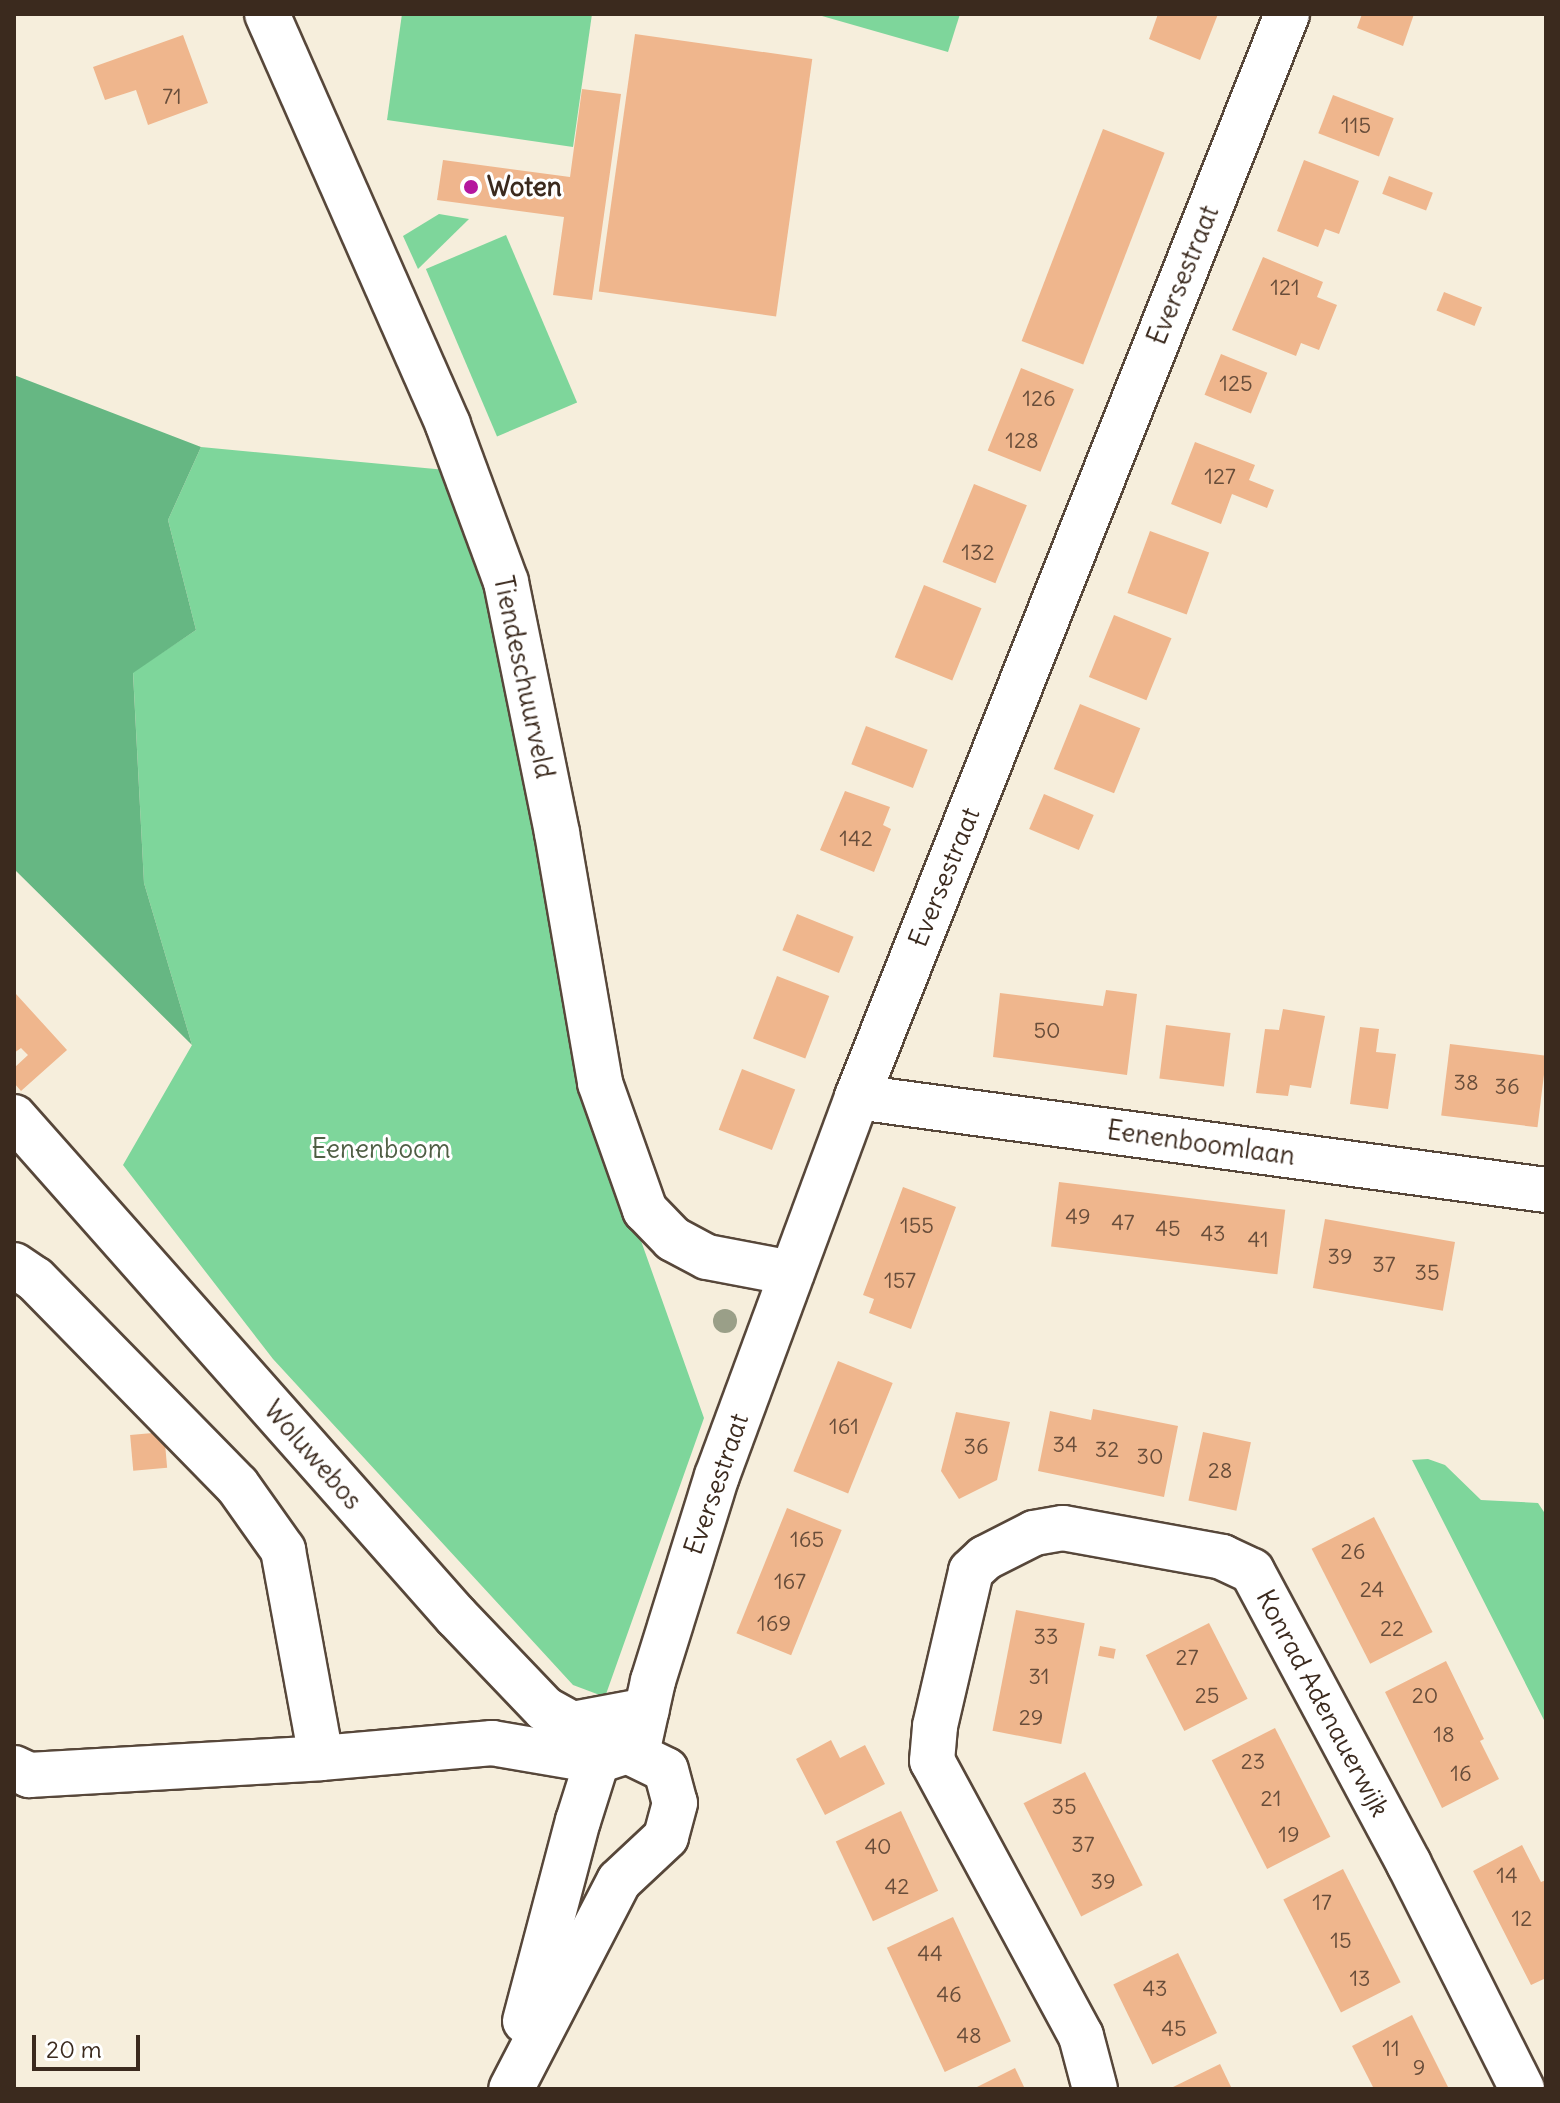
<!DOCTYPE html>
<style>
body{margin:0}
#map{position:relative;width:1560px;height:2103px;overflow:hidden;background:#f6eedc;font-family:Delius,sans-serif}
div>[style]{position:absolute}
.green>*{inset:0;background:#7ed69b;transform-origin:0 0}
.forest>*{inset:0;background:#66b783}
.building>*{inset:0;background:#efb68d;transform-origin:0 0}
.roads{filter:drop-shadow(2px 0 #57473a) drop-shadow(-2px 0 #57473a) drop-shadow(0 2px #57473a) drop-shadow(0 -2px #57473a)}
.minor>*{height:44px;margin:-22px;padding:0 22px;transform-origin:22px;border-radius:22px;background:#fff}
.trees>*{width:24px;height:24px;margin:-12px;border-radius:50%;background:#9a9f88}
.dots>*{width:22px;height:22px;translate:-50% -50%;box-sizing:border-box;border:4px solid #fff;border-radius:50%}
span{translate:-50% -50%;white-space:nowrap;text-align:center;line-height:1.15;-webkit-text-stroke:6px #fff;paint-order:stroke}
.number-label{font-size:22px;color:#684d3a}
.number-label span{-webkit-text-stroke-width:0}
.poi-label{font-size:26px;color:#3b2a1e;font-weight:700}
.left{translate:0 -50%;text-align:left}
.street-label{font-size:26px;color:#3b2a1e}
.park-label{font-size:26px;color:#4f5e44}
.frame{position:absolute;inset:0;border:16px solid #3b2a1e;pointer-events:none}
.scale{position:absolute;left:32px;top:2035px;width:108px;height:36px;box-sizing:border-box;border:4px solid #3b2a1e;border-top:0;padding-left:10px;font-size:24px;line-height:28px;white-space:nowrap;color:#3b2a1e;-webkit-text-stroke:6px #fff;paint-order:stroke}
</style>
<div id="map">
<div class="green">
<div style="clip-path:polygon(402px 14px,592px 14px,573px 147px,387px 120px)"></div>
<div style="clip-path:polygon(815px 14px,960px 14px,948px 52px)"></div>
<div style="clip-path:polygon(439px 214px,469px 219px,418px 269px,403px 236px)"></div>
<div style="left:506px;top:235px;width:182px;height:87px;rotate:67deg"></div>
<div style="clip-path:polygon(201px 447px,446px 470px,492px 584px,586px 1086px,704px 1418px,605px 1697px,573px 1685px,273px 1359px,123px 1165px,192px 1045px,144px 883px,133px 672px,196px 630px,168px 520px)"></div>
<div style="clip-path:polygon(1428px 1459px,1445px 1465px,1481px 1500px,1538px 1503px,1546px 1515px,1546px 1724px,1412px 1460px)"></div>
</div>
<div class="forest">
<div style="clip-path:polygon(14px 375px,201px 447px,168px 520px,196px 630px,133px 673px,144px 883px,192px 1045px,14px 869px)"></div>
</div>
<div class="building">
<div style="clip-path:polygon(1158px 14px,1218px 14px,1200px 60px,1149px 39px)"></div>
<div style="clip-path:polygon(1362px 14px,1414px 14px,1403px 46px,1357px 28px)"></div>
<div style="left:635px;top:34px;width:179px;height:260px;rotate:8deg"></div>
<div style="clip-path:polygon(183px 35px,208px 103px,148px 125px,136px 90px,105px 100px,93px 67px)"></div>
<div style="clip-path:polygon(582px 89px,621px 94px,592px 300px,553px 295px,564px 217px,437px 200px,443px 160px,570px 177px)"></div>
<div style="left:1333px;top:95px;width:65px;height:41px;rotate:21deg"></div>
<div style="left:1103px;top:129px;width:66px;height:227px;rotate:21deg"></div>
<div style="clip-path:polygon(1304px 160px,1359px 181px,1339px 234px,1325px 229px,1318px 247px,1277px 231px)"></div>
<div style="left:1389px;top:176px;width:47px;height:19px;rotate:21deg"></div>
<div style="clip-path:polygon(1263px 257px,1323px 282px,1317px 297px,1337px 305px,1319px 350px,1301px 343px,1296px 356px,1232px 330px)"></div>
<div style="left:1444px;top:292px;width:41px;height:20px;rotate:22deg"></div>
<div style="left:1221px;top:354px;width:50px;height:44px;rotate:22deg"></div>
<div style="left:1021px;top:368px;width:57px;height:89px;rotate:22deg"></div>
<div style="clip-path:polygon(1195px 442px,1255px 465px,1249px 480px,1274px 490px,1267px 508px,1232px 494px,1221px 524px,1171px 504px)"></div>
<div style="left:974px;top:484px;width:57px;height:84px;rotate:22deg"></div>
<div style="left:1150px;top:531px;width:63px;height:66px;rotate:20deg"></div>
<div style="left:924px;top:585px;width:62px;height:78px;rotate:22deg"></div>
<div style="left:1114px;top:615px;width:62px;height:67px;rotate:22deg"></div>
<div style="left:1080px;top:704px;width:65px;height:70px;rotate:22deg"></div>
<div style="left:866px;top:726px;width:66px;height:41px;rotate:21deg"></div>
<div style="clip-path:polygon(845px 791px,890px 807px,883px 825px,891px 829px,874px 872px,820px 850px)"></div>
<div style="left:1044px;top:794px;width:54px;height:38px;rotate:23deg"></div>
<div style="left:797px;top:914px;width:61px;height:39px;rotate:22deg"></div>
<div style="left:777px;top:976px;width:56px;height:67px;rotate:21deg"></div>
<div style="clip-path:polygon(1106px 990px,1137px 994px,1127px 1075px,993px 1057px,1000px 993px,1103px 1006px)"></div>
<div style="clip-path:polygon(16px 994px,67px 1050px,21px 1091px,14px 1083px,14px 1068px,28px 1055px,21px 1048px,14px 1053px)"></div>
<div style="clip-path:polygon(1283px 1009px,1325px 1016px,1311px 1088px,1290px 1085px,1288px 1096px,1256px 1093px,1265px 1029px,1279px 1030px)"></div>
<div style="left:1166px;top:1025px;width:65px;height:54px;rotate:7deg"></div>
<div style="clip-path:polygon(1360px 1027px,1379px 1029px,1376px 1052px,1396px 1054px,1388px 1109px,1350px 1104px)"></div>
<div style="left:1450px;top:1044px;width:97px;height:72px;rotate:7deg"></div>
<div style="left:742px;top:1069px;width:57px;height:65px;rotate:21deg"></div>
<div style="left:1059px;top:1182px;width:228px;height:65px;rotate:7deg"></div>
<div style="clip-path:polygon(903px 1187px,956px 1207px,911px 1329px,869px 1313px,874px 1299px,863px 1295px)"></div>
<div style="left:1325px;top:1219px;width:132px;height:70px;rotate:10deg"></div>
<div style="left:838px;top:1361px;width:59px;height:119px;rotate:22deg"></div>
<div style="clip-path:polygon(1093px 1409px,1178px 1426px,1164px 1497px,1038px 1471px,1050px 1411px,1091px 1420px)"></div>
<div style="clip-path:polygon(956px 1412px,1010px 1422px,997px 1480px,959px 1499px,941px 1471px)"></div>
<div style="left:164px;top:1432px;width:36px;height:34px;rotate:85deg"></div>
<div style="left:1203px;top:1432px;width:49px;height:70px;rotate:12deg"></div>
<div style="left:787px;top:1508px;width:59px;height:135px;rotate:22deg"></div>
<div style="left:1374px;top:1517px;width:129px;height:70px;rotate:63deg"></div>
<div style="left:1016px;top:1610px;width:70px;height:123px;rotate:11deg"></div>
<div style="left:1209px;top:1623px;width:85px;height:71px;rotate:63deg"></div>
<div style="left:1100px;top:1646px;width:16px;height:10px;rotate:11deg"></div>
<div style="clip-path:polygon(1446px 1661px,1484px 1739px,1480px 1741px,1499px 1779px,1442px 1808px,1385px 1692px)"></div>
<div style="left:1275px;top:1728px;width:122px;height:71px;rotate:63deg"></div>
<div style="clip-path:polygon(831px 1740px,840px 1758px,865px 1745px,885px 1784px,825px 1815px,796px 1759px)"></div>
<div style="left:1085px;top:1772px;width:127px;height:69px;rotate:63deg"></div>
<div style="left:901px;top:1811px;width:88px;height:72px;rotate:65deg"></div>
<div style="clip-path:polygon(1522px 1845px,1541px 1882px,1546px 1880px,1546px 1978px,1531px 1985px,1473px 1871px)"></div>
<div style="left:1343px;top:1869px;width:127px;height:67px;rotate:63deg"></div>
<div style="left:953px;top:1917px;width:137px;height:73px;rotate:65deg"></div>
<div style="left:1178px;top:1953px;width:89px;height:72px;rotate:64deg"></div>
<div style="clip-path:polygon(1412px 2015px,1449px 2089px,1374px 2089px,1352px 2046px)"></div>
<div style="clip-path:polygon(1220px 2064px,1232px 2089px,1169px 2089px)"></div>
<div style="clip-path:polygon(1015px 2068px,1025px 2089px,973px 2089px)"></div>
</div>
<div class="roads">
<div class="minor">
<div style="left:267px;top:14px;width:449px;rotate:66.2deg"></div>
<div style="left:448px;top:425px;width:167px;rotate:69.7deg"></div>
<div style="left:506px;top:582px;width:256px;rotate:78.5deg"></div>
<div style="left:557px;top:833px;width:254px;rotate:80.2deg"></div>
<div style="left:600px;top:1083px;width:135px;rotate:70.5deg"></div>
<div style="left:645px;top:1210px;width:40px;rotate:46deg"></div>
<div style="left:673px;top:1239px;width:38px;rotate:28deg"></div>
<div style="left:707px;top:1257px;width:86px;rotate:10.7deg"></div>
<div style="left:857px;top:1097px;width:695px;rotate:7.69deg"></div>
<div style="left:14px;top:1117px;width:667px;rotate:48.47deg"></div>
<div style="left:456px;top:1616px;width:129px;rotate:46.3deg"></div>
<div style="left:545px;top:1709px;width:31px;rotate:29deg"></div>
<div style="left:572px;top:1724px;width:76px;rotate:-10.6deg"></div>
<div style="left:14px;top:1265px;width:25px;rotate:34deg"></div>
<div style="left:35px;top:1279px;width:289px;rotate:45.6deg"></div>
<div style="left:237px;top:1485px;width:80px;rotate:54.7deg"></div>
<div style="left:283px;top:1550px;width:211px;rotate:79.6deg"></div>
<div style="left:637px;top:1753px;width:74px;rotate:-77.5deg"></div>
<div style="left:653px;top:1681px;width:215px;rotate:-72.7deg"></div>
<div style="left:717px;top:1476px;width:404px;rotate:-69.7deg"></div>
<div style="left:857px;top:1097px;width:1165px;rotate:-68.34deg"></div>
<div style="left:14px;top:1768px;width:17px;rotate:25deg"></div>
<div style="left:29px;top:1775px;width:292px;rotate:-3.3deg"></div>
<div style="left:321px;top:1758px;width:172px;rotate:-5deg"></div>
<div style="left:492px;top:1743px;width:107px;rotate:9.7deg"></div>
<div style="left:597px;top:1761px;width:32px;rotate:-18deg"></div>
<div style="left:627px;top:1751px;width:43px;rotate:26deg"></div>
<div style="left:666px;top:1770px;width:34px;rotate:75deg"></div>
<div style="left:675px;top:1803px;width:35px;rotate:105deg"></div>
<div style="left:666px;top:1837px;width:64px;rotate:136.9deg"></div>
<div style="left:619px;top:1881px;width:234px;rotate:117.4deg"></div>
<div style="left:525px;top:2021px;width:207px;rotate:-75.2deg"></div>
<div style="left:578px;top:1821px;width:63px;rotate:-72.4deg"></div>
<div style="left:1095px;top:2089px;width:55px;rotate:-104.8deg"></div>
<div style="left:1081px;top:2036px;width:313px;rotate:-118.4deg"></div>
<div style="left:932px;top:1761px;width:35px;rotate:-85deg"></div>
<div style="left:935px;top:1726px;width:159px;rotate:-76.9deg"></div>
<div style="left:971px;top:1571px;width:19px;rotate:-43deg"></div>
<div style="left:985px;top:1558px;width:55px;rotate:-27deg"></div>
<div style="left:1034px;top:1533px;width:29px;rotate:-10deg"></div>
<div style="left:1063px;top:1528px;width:162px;rotate:10.3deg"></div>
<div style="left:1222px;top:1557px;width:33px;rotate:25deg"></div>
<div style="left:1252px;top:1571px;width:332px;rotate:61.8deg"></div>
<div style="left:1409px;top:1864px;width:252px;rotate:63.3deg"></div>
</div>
</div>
<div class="trees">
<div style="left:725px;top:1321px"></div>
</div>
<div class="dots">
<div style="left:471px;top:187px;background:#b5179e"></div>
</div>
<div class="number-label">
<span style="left:172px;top:97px">71</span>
<span style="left:1356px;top:126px">115</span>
<span style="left:1285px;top:288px">121</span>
<span style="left:1236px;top:384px">125</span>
<span style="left:1039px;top:399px">126</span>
<span style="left:1022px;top:441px">128</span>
<span style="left:1220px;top:477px">127</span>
<span style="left:978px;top:553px">132</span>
<span style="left:856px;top:839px">142</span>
<span style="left:1047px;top:1031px">50</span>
<span style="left:1466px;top:1083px">38</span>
<span style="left:1507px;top:1087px">36</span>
<span style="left:1078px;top:1217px">49</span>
<span style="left:1123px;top:1223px">47</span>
<span style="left:917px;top:1226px">155</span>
<span style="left:1168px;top:1229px">45</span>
<span style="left:1213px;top:1234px">43</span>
<span style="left:1258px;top:1240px">41</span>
<span style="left:1340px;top:1257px">39</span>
<span style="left:1384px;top:1265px">37</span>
<span style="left:1427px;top:1273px">35</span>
<span style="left:900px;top:1281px">157</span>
<span style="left:844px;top:1427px">161</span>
<span style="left:1065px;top:1445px">34</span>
<span style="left:976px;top:1447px">36</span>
<span style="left:1107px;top:1450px">32</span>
<span style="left:1150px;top:1457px">30</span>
<span style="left:1220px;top:1471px">28</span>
<span style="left:807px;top:1540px">165</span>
<span style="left:1353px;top:1552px">26</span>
<span style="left:790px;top:1582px">167</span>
<span style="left:1372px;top:1590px">24</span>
<span style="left:774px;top:1624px">169</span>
<span style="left:1392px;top:1629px">22</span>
<span style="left:1046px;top:1637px">33</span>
<span style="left:1187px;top:1658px">27</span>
<span style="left:1039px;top:1677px">31</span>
<span style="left:1207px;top:1696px">25</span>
<span style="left:1425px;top:1696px">20</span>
<span style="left:1031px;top:1718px">29</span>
<span style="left:1444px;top:1735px">18</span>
<span style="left:1253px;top:1762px">23</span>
<span style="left:1461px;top:1774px">16</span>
<span style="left:1271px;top:1799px">21</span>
<span style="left:1064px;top:1807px">35</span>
<span style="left:1289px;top:1835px">19</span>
<span style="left:1083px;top:1845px">37</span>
<span style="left:878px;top:1847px">40</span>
<span style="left:1507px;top:1876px">14</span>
<span style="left:1103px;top:1882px">39</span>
<span style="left:897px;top:1887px">42</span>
<span style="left:1322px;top:1903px">17</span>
<span style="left:1522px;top:1919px">12</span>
<span style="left:1341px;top:1941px">15</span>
<span style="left:930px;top:1954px">44</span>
<span style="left:1360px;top:1979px">13</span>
<span style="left:1155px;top:1989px">43</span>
<span style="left:949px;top:1995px">46</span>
<span style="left:1174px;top:2029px">45</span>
<span style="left:969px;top:2036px">48</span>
<span style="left:1391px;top:2049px">11</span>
<span style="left:1419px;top:2068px">9</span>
</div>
<div class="poi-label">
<span class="left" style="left:487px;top:187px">Woten</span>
</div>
<div class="street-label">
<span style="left:1183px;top:275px;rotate:-68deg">Eversestraat</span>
<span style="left:524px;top:677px;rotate:78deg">Tiendeschuurveld</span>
<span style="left:944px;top:877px;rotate:-68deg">Eversestraat</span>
<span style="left:1201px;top:1143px;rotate:8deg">Eenenboomlaan</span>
<span style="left:313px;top:1455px;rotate:49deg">Woluwebos</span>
<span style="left:716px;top:1484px;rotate:-71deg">Eversestraat</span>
<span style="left:1323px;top:1703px;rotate:62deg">Konrad Adenauerwijk</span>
</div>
<div class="park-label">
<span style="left:381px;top:1149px">Eenenboom</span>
</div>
<div class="frame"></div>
<div class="scale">20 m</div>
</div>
